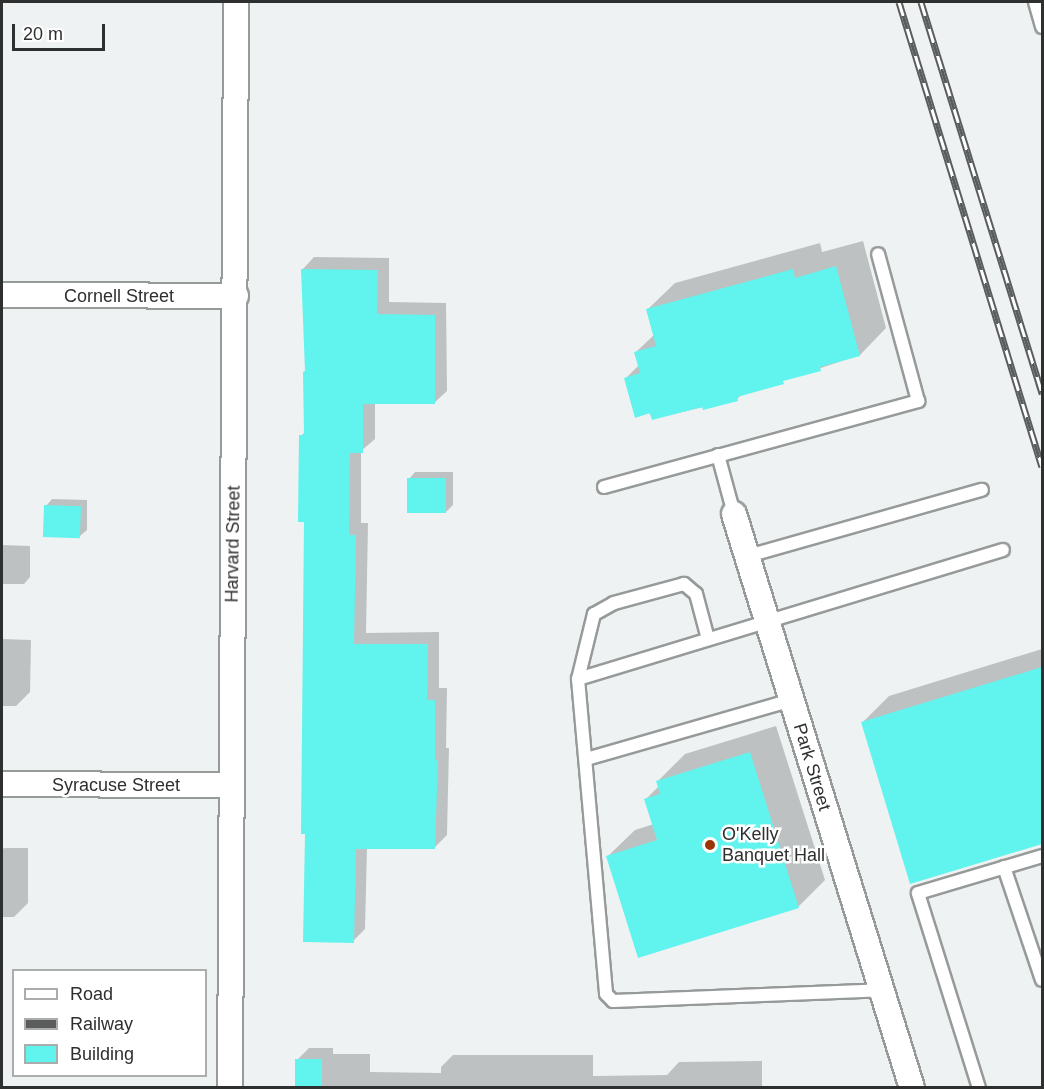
<!DOCTYPE html>
<style>
body{margin:0}
#map{position:relative;width:1044px;height:1089px;overflow:hidden;background:#eef2f2;font-family:Arial,sans-serif}
div>[style]{position:absolute}
.shadow>*{inset:0;background:#0003}
.building>*{inset:0;background:#61f3ed;transform-origin:0 0}
.roads{filter:drop-shadow(2px 0 #969a99) drop-shadow(-2px 0 #969a99) drop-shadow(0 2px #969a99) drop-shadow(0 -2px #969a99)}
.lane>*{height:12px;margin:-6px;padding:0 6px;transform-origin:6px;border-radius:6px;background:#fff}
.street>*{height:24px;margin:-12px;padding:0 12px;transform-origin:12px;border-radius:12px;background:#fff}
.rail>*{height:7px;margin-top:-3.5px;transform-origin:0;background:repeating-linear-gradient(90deg,#fff 0 14px,#5b5d5d 0 28px);box-sizing:border-box;border-block:2px solid #5b5d5d}
.dots>*{width:16px;height:16px;translate:-50% -50%;box-sizing:border-box;border:3px solid #fff;border-radius:50%}
span{translate:-50% -50%;white-space:nowrap;text-align:center;line-height:1.15;-webkit-text-stroke:5px #fff;paint-order:stroke}
.street-label{font-size:18px;color:#2e2f2f}
.poi-label{font-size:18px;color:#2e2f2f}
.left{translate:0 -50%;text-align:left}
.frame{position:absolute;inset:0;border:3px solid #2e2f2f;pointer-events:none}
.legend{position:absolute;left:12px;top:969px;width:195px;height:108px;box-sizing:border-box;background:#fff;border:2px solid #abacac;margin:0;padding:8px 10px;list-style:none;font-size:18px;color:#2e2f2f}
.legend li{display:flex;align-items:center;gap:12px;height:30px}
.legend b{width:30px;border:2px solid #abacac}
.scale{position:absolute;left:12px;top:24px;width:93px;height:27px;box-sizing:border-box;border:3px solid #2e2f2f;border-top:0;padding-left:8px;font-size:18px;line-height:21px;white-space:nowrap;color:#2e2f2f;-webkit-text-stroke:4px #fff;paint-order:stroke}
</style>
<div id="map">
<div class="shadow">
<div style="clip-path:polygon(863px 241px,886px 328px,860px 355px,742px 394px,737px 399px,653px 419px,626px 378px,640px 364px,636px 352px,655px 334px,648px 309px,675px 283px,820px 243px,822px 252px)"></div>
<div style="clip-path:polygon(314px 257px,389px 258px,389px 302px,446px 303px,447px 391px,434px 403px,375px 403px,375px 439px,361px 451px,361px 523px,368px 523px,366px 633px,439px 632px,439px 688px,447px 688px,446px 748px,449px 748px,447px 835px,434px 848px,367px 847px,365px 929px,353px 941px,306px 520px,301px 436px,305px 432px,307px 370px,302px 270px)"></div>
<div style="clip-path:polygon(415px 472px,453px 472px,453px 505px,446px 512px,409px 479px)"></div>
<div style="clip-path:polygon(52px 499px,87px 500px,87px 530px,80px 536px,46px 506px)"></div>
<div style="clip-path:polygon(2px 545px,30px 546px,30px 577px,24px 584px,2px 584px)"></div>
<div style="clip-path:polygon(2px 639px,31px 640px,30px 692px,16px 706px,2px 706px)"></div>
<div style="clip-path:polygon(1042px 649px,1042px 842px,911px 882px,863px 722px,889px 696px)"></div>
<div style="clip-path:polygon(776px 726px,825px 880px,798px 907px,608px 856px,635px 830px,654px 824px,646px 799px,659px 786px,658px 781px,685px 754px)"></div>
<div style="clip-path:polygon(4px 848px,28px 848px,28px 903px,14px 917px,2px 917px,2px 850px)"></div>
<div style="clip-path:polygon(309px 1048px,333px 1048px,333px 1054px,370px 1054px,370px 1072px,441px 1073px,441px 1067px,453px 1055px,593px 1055px,593px 1076px,667px 1075px,679px 1062px,762px 1061px,762px 1088px,297px 1088px,297px 1060px)"></div>
</div>
<div class="building">
<div style="clip-path:polygon(836px 266px,860px 356px,820px 367px,821px 371px,783px 381px,784px 384px,737px 397px,738px 401px,703px 410px,702px 407px,652px 420px,650px 413px,635px 418px,624px 378px,640px 373px,634px 352px,656px 346px,646px 309px,793px 269px,795px 278px)"></div>
<div style="clip-path:polygon(301px 269px,378px 270px,377px 314px,435px 315px,435px 404px,363px 404px,363px 453px,350px 453px,349px 535px,356px 535px,354px 644px,428px 644px,427px 700px,435px 700px,435px 760px,438px 760px,435px 849px,356px 849px,354px 943px,303px 942px,305px 834px,301px 834px,304px 522px,298px 522px,299px 435px,304px 435px,303px 372px,305px 371px)"></div>
<div style="left:407px;top:478px;width:39px;height:35px"></div>
<div style="left:44px;top:505px;width:37px;height:32px;rotate:2deg"></div>
<div style="clip-path:polygon(1042px 667px,1042px 844px,910px 884px,861px 722px)"></div>
<div style="clip-path:polygon(750px 752px,799px 908px,638px 958px,606px 856px,657px 840px,644px 799px,660px 794px,656px 781px)"></div>
<div style="left:295px;top:1059px;width:27px;height:29px"></div>
</div>
<div class="roads">
<div class="lane">
<div style="left:1035px;top:2px;width:26px;rotate:74deg"></div>
<div style="left:718px;top:455px;width:61px;rotate:74.8deg"></div>
<div style="left:604px;top:487px;width:326px;rotate:-15.3deg"></div>
<div style="left:918px;top:401px;width:152px;rotate:-105.2deg"></div>
<div style="left:748px;top:556px;width:243px;rotate:-15.8deg"></div>
<div style="left:708px;top:639px;width:47px;rotate:-104.9deg"></div>
<div style="left:696px;top:594px;width:16px;rotate:-140deg"></div>
<div style="left:684px;top:584px;width:73px;rotate:164.8deg"></div>
<div style="left:614px;top:603px;width:23px;rotate:151deg"></div>
<div style="left:594px;top:614px;width:67px;rotate:103.8deg"></div>
<div style="left:578px;top:679px;width:316px;rotate:84.9deg"></div>
<div style="left:606px;top:994px;width:10px;rotate:45deg"></div>
<div style="left:613px;top:1001px;width:269px;rotate:-2.3deg"></div>
<div style="left:578px;top:679px;width:444px;rotate:-16.9deg"></div>
<div style="left:586px;top:759px;width:214px;rotate:-16deg"></div>
<div style="left:1004px;top:867px;width:119px;rotate:71.4deg"></div>
<div style="left:979px;top:1088px;width:204px;rotate:-107.4deg"></div>
<div style="left:918px;top:893px;width:129px;rotate:-16.6deg"></div>
</div>
<div class="street">
<div style="left:2px;top:295px;width:234px;rotate:0.2deg"></div>
<div style="left:734px;top:514px;width:601px;rotate:72.77deg"></div>
<div style="left:2px;top:784px;width:229px;rotate:0.3deg"></div>
<div style="left:230px;top:1088px;width:1086px;rotate:-89.68deg"></div>
</div>
</div>
<div class="rail">
<div style="left:899px;top:2px;width:486px;rotate:72.9deg"></div>
<div style="left:921px;top:2px;width:410px;rotate:72.8deg"></div>
</div>
<div class="dots">
<div style="left:710px;top:845px;background:#9b3604"></div>
</div>
<div class="street-label">
<span style="left:119px;top:296px">Cornell Street</span>
<span style="left:233px;top:544px;rotate:-89deg">Harvard Street</span>
<span style="left:812px;top:767px;rotate:73deg">Park Street</span>
<span style="left:116px;top:785px">Syracuse Street</span>
</div>
<div class="poi-label">
<span class="left" style="left:722px;top:845px">O'Kelly<br>Banquet Hall</span>
</div>
<div class="frame"></div>
<ul class="legend">
<li><b style="height:8px;background:#fff"></b>Road</li>
<li><b style="height:8px;background:#5b5d5d"></b>Railway</li>
<li><b style="height:16px;background:#61f3ed"></b>Building</li>
</ul>
<div class="scale">20 m</div>
</div>
